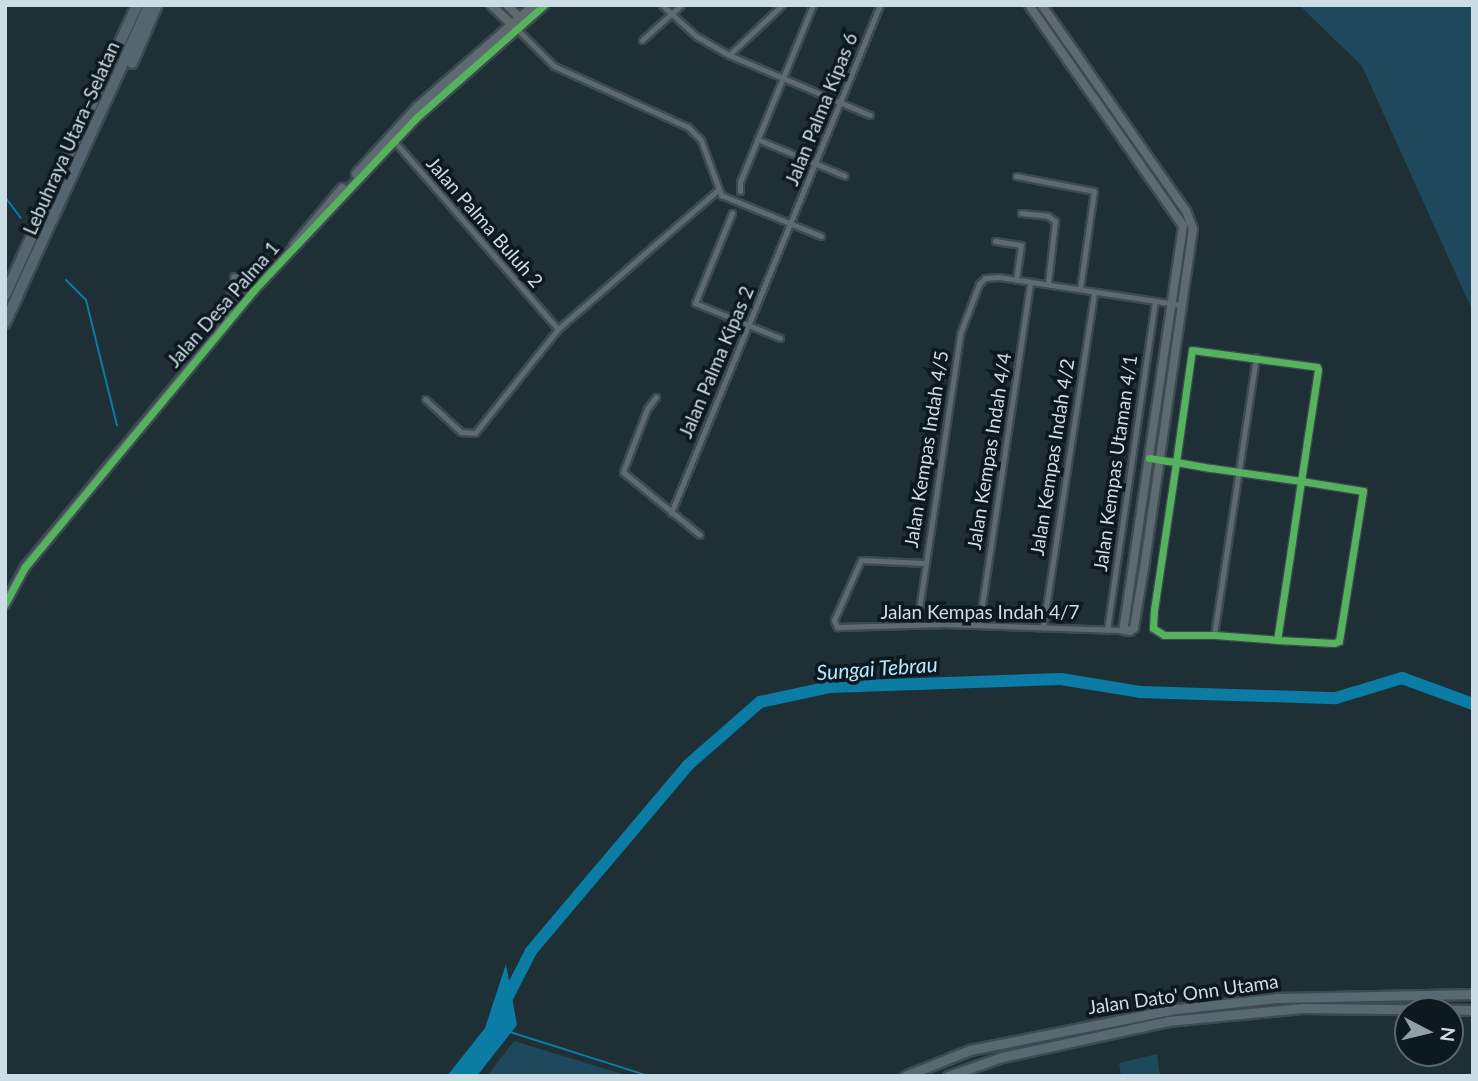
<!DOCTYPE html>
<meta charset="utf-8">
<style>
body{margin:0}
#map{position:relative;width:1478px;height:1081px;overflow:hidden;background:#1e2f36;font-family:Lato,sans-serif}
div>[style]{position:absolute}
.green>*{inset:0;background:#1e485b}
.water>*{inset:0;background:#0b7ca4}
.stream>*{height:2px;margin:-1px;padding:0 1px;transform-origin:1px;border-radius:1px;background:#0b7ca4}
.river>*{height:12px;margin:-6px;padding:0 6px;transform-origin:6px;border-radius:6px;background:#0b7ca4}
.roads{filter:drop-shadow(2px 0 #3d4a51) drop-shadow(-2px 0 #3d4a51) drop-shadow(0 2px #3d4a51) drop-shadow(0 -2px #3d4a51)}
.street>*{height:5px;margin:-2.5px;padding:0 2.5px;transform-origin:2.5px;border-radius:2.5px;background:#5d6a70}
.secondary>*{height:8px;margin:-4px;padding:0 4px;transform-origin:4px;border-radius:4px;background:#5d6a70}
.primary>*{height:9px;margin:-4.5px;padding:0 4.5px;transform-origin:4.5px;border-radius:4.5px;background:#576971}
.highway>*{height:10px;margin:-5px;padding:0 5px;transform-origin:5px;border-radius:5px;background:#546770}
.cycleway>*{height:7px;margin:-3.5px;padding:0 3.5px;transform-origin:3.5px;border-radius:3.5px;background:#56b35d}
span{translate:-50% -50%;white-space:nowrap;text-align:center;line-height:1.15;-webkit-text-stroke:7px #0c191f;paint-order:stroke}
.street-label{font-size:19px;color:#ccdde6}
.water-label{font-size:21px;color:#b9e6fe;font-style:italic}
.frame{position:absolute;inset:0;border:7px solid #ccdde6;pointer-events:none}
.north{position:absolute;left:1394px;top:997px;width:70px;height:70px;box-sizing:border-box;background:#0c191f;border:2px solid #59676f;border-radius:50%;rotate:97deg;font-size:19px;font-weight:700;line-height:28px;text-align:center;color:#ccdde6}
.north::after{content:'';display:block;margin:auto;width:24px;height:32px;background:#8fa0a8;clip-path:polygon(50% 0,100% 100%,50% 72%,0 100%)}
</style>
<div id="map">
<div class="green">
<div style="clip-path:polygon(1299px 5px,1473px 5px,1473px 312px,1362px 66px)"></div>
<div style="clip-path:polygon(514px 1041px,629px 1076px,487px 1076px)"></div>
<div style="clip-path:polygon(1157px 1054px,1160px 1076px,1121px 1076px,1119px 1063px)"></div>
</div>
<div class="water">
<div style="clip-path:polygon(506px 964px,517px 1025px,477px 1076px,447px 1076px,485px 1028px)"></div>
</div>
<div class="stream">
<div style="left:5px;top:197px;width:26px;rotate:53deg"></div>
<div style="left:66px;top:280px;width:28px;rotate:45deg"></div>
<div style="left:86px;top:300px;width:129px;rotate:76.1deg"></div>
<div style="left:1469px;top:703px;width:10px;rotate:66deg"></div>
<div style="left:510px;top:1032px;width:146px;rotate:17.6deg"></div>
</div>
<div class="river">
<div style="left:504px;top:1004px;width:59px;rotate:-63deg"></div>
<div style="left:531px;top:951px;width:243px;rotate:-49.8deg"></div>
<div style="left:688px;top:765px;width:96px;rotate:-41.2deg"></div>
<div style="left:760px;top:702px;width:72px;rotate:-12.1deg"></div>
<div style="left:830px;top:687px;width:231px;rotate:-2deg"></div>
<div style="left:1061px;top:679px;width:80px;rotate:9.3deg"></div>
<div style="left:1140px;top:692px;width:196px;rotate:1.8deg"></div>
<div style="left:1336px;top:698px;width:69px;rotate:-16.9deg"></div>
<div style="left:1402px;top:678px;width:76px;rotate:20.1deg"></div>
</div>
<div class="roads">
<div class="street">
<div style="left:662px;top:5px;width:46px;rotate:42.4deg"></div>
<div style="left:696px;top:36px;width:38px;rotate:30deg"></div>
<div style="left:729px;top:55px;width:153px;rotate:23.1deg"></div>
<div style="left:517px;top:29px;width:52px;rotate:45deg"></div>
<div style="left:554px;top:66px;width:147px;rotate:24.5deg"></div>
<div style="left:688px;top:127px;width:18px;rotate:45deg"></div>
<div style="left:701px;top:140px;width:59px;rotate:70deg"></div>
<div style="left:721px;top:195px;width:108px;rotate:22.3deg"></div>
<div style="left:642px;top:40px;width:52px;rotate:-41.9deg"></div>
<div style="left:729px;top:55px;width:73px;rotate:-43.3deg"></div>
<div style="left:757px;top:139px;width:95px;rotate:22.8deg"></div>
<div style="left:394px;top:141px;width:249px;rotate:48.9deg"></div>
<div style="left:1016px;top:176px;width:79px;rotate:10.9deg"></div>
<div style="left:1094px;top:191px;width:99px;rotate:98.1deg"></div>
<div style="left:740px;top:191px;width:9px;rotate:-90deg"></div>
<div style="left:740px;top:182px;width:191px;rotate:-67.6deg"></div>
<div style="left:732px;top:213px;width:97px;rotate:112.3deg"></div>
<div style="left:695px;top:303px;width:92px;rotate:22.4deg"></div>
<div style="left:1021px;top:213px;width:27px;rotate:6deg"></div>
<div style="left:1048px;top:216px;width:9px;rotate:36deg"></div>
<div style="left:1055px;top:221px;width:62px;rotate:96.4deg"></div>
<div style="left:995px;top:241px;width:26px;rotate:9deg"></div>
<div style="left:1021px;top:245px;width:35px;rotate:98deg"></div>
<div style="left:656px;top:397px;width:15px;rotate:127deg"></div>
<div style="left:647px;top:409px;width:67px;rotate:110.9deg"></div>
<div style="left:623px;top:472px;width:99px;rotate:39.3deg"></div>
<div style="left:425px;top:399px;width:49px;rotate:42.5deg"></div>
<div style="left:461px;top:432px;width:14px;rotate:4deg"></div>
<div style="left:475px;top:433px;width:133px;rotate:-51.4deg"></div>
<div style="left:558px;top:329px;width:211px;rotate:-41deg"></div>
<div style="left:1149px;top:458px;width:19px;rotate:9deg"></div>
<div style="left:1168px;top:461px;width:8px;rotate:7deg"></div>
<div style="left:1176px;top:462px;width:36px;rotate:10deg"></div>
<div style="left:1211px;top:468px;width:27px;rotate:8deg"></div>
<div style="left:1238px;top:472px;width:64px;rotate:8.1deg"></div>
<div style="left:1301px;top:481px;width:63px;rotate:9.2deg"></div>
<div style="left:1363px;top:491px;width:152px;rotate:99.1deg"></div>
<div style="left:1339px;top:641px;width:5px;rotate:158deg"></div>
<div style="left:1334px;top:643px;width:57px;rotate:-177deg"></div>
<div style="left:1277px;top:640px;width:9px;rotate:-174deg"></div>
<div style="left:1268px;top:639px;width:54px;rotate:-175.8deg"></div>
<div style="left:1214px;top:635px;width:50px;rotate:180deg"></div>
<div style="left:1164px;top:635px;width:13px;rotate:-148deg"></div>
<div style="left:1153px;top:628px;width:18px;rotate:-87deg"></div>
<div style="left:1154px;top:610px;width:150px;rotate:-81.5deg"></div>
<div style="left:1176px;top:462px;width:113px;rotate:-81.9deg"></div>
<div style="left:1192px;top:350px;width:126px;rotate:7.7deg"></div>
<div style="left:1317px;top:367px;width:3px;rotate:72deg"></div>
<div style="left:1318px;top:370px;width:112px;rotate:98.7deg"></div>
<div style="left:1301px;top:481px;width:82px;rotate:98.4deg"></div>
<div style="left:1289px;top:562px;width:79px;rotate:98.7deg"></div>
<div style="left:671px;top:513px;width:549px;rotate:-67.64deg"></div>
<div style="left:924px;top:563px;width:63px;rotate:-177.3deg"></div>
<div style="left:861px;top:560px;width:66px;rotate:114.2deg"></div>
<div style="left:834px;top:620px;width:8px;rotate:67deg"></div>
<div style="left:837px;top:627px;width:110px;rotate:-1.6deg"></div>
<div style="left:947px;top:624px;width:176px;rotate:2deg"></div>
<div style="left:917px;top:623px;width:292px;rotate:-81.5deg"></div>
<div style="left:960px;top:334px;width:53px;rotate:-69.2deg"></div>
<div style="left:979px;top:284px;width:8px;rotate:-45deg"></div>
<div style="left:985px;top:278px;width:14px;rotate:-4deg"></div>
<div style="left:999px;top:277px;width:184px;rotate:8.7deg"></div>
<div style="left:979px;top:625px;width:347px;rotate:-81.5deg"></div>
<div style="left:1043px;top:627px;width:339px;rotate:-81.3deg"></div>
<div style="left:1107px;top:630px;width:331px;rotate:-81.7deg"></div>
<div style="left:1214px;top:635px;width:281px;rotate:-81.4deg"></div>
</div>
<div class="secondary">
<div style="left:491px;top:5px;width:33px;rotate:43deg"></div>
<div style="left:507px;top:5px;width:21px;rotate:45deg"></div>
<div style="left:1029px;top:5px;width:269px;rotate:55.1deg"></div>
<div style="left:1183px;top:226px;width:408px;rotate:98.4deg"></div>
<div style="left:1123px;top:630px;width:7px;rotate:8deg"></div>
<div style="left:1130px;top:631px;width:5px;rotate:-37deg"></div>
<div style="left:1134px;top:628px;width:67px;rotate:-80.5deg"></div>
<div style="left:1145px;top:562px;width:336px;rotate:-81.8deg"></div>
<div style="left:1193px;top:229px;width:19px;rotate:-111deg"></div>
<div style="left:1186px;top:211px;width:251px;rotate:-125deg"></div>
<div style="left:356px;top:174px;width:91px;rotate:-47.7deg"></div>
<div style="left:417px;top:107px;width:155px;rotate:-41.1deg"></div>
<div style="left:294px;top:245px;width:75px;rotate:-49.9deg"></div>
<div style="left:235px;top:278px;width:16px;rotate:11deg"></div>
<div style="left:251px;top:281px;width:19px;rotate:-32deg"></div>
<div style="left:228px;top:315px;width:16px;rotate:-68deg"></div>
<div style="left:234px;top:300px;width:13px;rotate:-103deg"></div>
<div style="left:5px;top:604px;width:42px;rotate:-61.6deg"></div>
<div style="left:25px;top:567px;width:358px;rotate:-50.4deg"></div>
<div style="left:253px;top:291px;width:238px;rotate:-46.7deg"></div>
<div style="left:416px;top:118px;width:171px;rotate:-41.4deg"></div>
</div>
<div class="primary">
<div style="left:905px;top:1076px;width:70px;rotate:-21.8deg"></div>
<div style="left:970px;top:1050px;width:210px;rotate:-11.3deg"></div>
<div style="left:1176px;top:1009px;width:103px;rotate:-6.2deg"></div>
<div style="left:1278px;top:998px;width:195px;rotate:-1.2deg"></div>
<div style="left:948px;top:1076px;width:57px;rotate:-19.4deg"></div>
<div style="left:1002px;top:1057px;width:170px;rotate:-12.2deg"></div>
<div style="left:1168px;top:1021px;width:135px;rotate:-5.5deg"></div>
<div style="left:1302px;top:1008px;width:171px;rotate:0.7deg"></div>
</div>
<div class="highway">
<div style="left:132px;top:63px;width:63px;rotate:-66.7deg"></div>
<div style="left:5px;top:295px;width:319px;rotate:-65.5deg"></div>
<div style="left:5px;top:323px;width:349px;rotate:-65.6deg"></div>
</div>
</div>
<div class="cycleway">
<div style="left:1149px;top:458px;width:19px;rotate:9deg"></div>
<div style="left:1168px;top:461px;width:8px;rotate:7deg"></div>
<div style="left:1176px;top:462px;width:36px;rotate:10deg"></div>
<div style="left:1211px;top:468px;width:27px;rotate:8deg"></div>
<div style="left:1238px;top:472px;width:64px;rotate:8.1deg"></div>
<div style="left:1301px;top:481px;width:63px;rotate:9.2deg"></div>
<div style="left:1363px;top:491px;width:152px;rotate:99.1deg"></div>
<div style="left:1339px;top:641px;width:5px;rotate:158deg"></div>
<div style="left:1334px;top:643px;width:57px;rotate:-177deg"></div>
<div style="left:1277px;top:640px;width:9px;rotate:-174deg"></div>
<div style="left:1268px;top:639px;width:54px;rotate:-175.8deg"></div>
<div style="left:1214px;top:635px;width:50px;rotate:180deg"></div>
<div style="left:1164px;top:635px;width:13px;rotate:-148deg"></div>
<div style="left:1153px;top:628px;width:18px;rotate:-87deg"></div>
<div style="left:1154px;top:610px;width:150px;rotate:-81.5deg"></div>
<div style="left:1176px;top:462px;width:113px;rotate:-81.9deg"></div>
<div style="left:1192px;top:350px;width:126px;rotate:7.7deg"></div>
<div style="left:1317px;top:367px;width:3px;rotate:72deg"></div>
<div style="left:1318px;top:370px;width:112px;rotate:98.7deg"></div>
<div style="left:1301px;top:481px;width:82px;rotate:98.4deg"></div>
<div style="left:1289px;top:562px;width:79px;rotate:98.7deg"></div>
<div style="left:5px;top:604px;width:42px;rotate:-61.6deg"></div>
<div style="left:25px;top:567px;width:358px;rotate:-50.4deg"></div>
<div style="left:253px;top:291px;width:238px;rotate:-46.7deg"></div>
<div style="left:416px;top:118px;width:171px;rotate:-41.4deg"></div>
</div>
<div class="street-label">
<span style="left:821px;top:109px;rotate:-68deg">Jalan Palma Kipas 6</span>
<span style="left:71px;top:138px;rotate:-66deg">Lebuhraya Utara–Selatan</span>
<span style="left:485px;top:222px;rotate:49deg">Jalan Palma Buluh 2</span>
<span style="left:223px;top:304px;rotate:-49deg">Jalan Desa Palma 1</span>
<span style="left:716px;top:362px;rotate:-67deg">Jalan Palma Kipas 2</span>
<span style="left:926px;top:449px;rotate:-81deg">Jalan Kempas Indah 4/5</span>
<span style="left:989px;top:451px;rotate:-81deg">Jalan Kempas Indah 4/4</span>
<span style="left:1052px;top:457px;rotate:-81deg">Jalan Kempas Indah 4/2</span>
<span style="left:1115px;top:463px;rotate:-82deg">Jalan Kempas Utaman 4/1</span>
<span style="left:980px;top:612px">Jalan Kempas Indah 4/7</span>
<span style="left:1183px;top:994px;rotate:-8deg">Jalan Dato' Onn Utama</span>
</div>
<div class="water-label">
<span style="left:877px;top:668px;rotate:-4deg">Sungai Tebrau</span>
</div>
<div class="frame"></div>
<div class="north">N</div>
</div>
